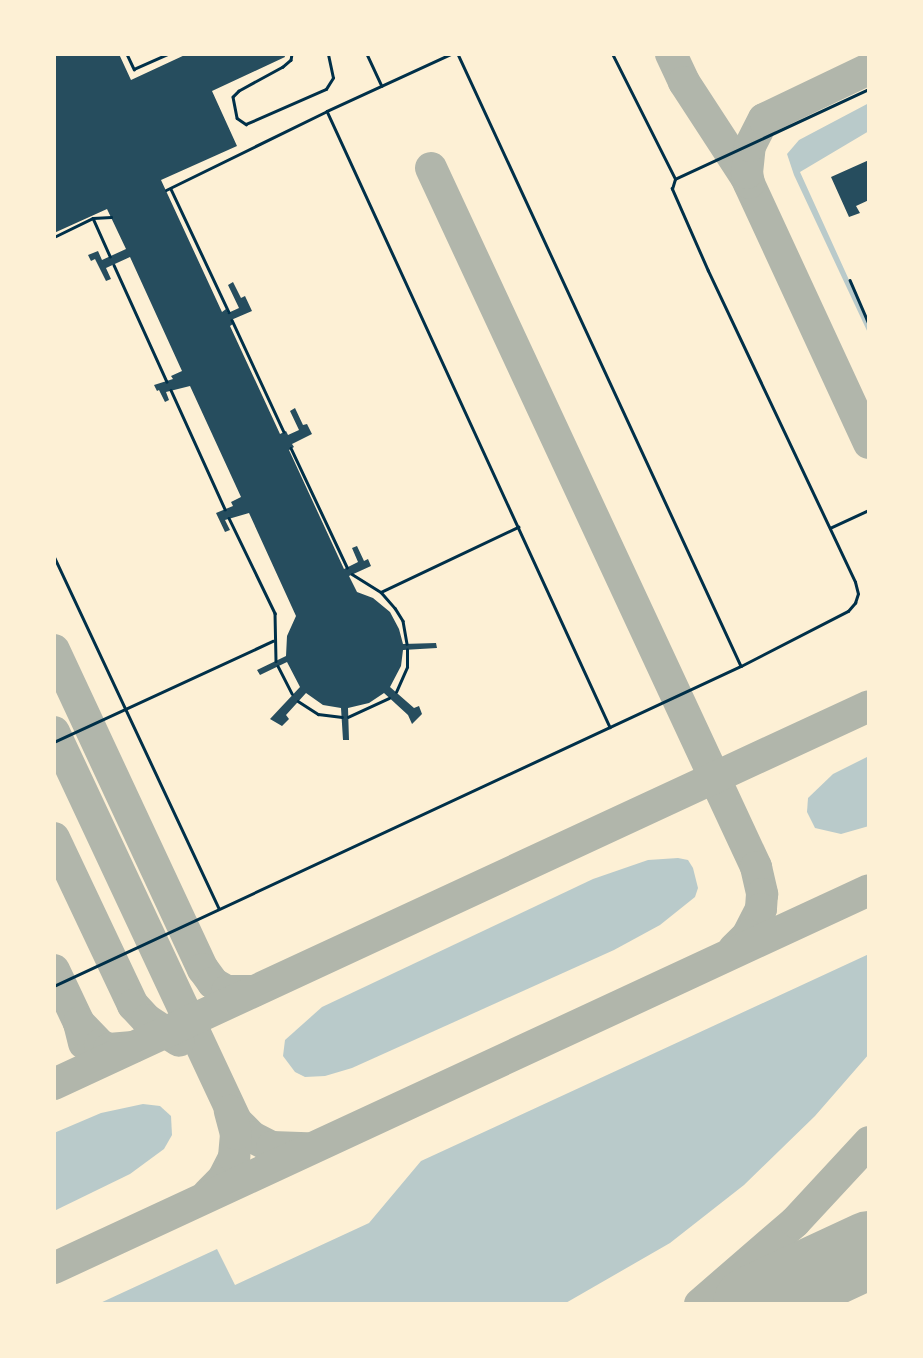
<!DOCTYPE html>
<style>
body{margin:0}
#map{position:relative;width:923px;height:1358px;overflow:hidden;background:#fdf0d5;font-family:"Noto Sans",sans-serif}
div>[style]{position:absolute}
.green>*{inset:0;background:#b9caca}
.taxiway>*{height:32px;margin:-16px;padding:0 16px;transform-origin:16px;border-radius:16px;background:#b1b6ab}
.runway>*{height:77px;margin:-38.5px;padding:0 38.5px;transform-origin:38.5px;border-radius:38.5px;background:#b1b6ab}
.building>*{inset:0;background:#264d5e}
.service>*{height:2.5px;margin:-1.25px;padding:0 1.25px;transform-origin:1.25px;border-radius:1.25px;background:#003049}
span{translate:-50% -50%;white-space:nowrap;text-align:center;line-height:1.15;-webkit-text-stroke:5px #fdf0d5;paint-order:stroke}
.frame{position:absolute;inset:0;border:56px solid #fdf0d5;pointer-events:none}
</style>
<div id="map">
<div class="green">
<div style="clip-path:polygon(869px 103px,869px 131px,800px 172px,869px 324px,869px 335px,794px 175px,787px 154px,799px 140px)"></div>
<div style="clip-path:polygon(869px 756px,869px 826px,841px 834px,815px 828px,807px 812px,808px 798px,833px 774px)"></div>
<div style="clip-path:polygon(678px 858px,688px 860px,693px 868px,698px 888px,695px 897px,660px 925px,614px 950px,352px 1068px,325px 1076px,305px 1077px,295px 1072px,283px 1056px,285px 1040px,322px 1007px,593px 879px,648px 860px)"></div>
<div style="clip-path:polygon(869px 954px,869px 1054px,815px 1116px,744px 1185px,670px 1243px,564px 1304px,98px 1304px,217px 1249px,235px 1285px,369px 1223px,421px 1161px)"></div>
<div style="clip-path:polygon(143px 1104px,160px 1106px,171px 1116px,172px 1135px,164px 1149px,130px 1174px,54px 1211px,54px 1133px,101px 1113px)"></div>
</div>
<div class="taxiway">
<div style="left:671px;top:54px;width:31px;rotate:65deg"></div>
<div style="left:684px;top:82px;width:113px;rotate:56.9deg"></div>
<div style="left:746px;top:177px;width:293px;rotate:65.2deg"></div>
<div style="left:431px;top:168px;width:771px;rotate:65.06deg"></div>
<div style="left:756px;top:867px;width:28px;rotate:77deg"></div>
<div style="left:762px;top:894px;width:15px;rotate:94deg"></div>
<div style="left:761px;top:909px;width:29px;rotate:117deg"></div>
<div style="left:748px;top:935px;width:20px;rotate:135deg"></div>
<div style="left:749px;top:183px;width:10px;rotate:-101deg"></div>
<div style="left:747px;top:173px;width:27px;rotate:-84deg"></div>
<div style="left:750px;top:146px;width:30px;rotate:-63deg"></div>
<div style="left:764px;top:119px;width:116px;rotate:-25.5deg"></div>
<div style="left:54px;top:650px;width:352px;rotate:65deg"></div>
<div style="left:203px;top:969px;width:17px;rotate:54deg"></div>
<div style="left:213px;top:983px;width:16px;rotate:30deg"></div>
<div style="left:227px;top:991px;width:27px"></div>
<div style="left:54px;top:732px;width:429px;rotate:64.9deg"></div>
<div style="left:236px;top:1121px;width:23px;rotate:45deg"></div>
<div style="left:252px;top:1137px;width:22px;rotate:27deg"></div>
<div style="left:272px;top:1147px;width:35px;rotate:2deg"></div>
<div style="left:54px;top:838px;width:185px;rotate:64.7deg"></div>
<div style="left:133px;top:1005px;width:21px;rotate:47deg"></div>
<div style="left:147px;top:1020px;width:38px;rotate:33deg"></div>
<div style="left:54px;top:970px;width:59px;rotate:64.7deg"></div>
<div style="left:79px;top:1023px;width:21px;rotate:76deg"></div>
<div style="left:79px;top:1023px;width:30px;rotate:46deg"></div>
<div style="left:100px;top:1045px;width:10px;rotate:24deg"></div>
<div style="left:109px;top:1049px;width:24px;rotate:-5deg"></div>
<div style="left:54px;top:1084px;width:898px;rotate:-24.88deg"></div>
<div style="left:208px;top:1194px;width:21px;rotate:-45deg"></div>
<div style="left:223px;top:1179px;width:25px;rotate:-63deg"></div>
<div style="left:234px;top:1157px;width:23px;rotate:-85deg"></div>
<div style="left:236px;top:1134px;width:24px;rotate:-105deg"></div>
<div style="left:54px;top:1268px;width:898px;rotate:-24.88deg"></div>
<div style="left:700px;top:1304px;width:125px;rotate:-40.8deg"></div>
<div style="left:795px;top:1222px;width:109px;rotate:-47.2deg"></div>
</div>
<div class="runway">
<div style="left:751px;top:1304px;width:130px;rotate:-25deg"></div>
</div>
<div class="building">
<div style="clip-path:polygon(54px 54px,119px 54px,131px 80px,187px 54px,284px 54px,285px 57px,212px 91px,237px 146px,161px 180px,222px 312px,226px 309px,228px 313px,239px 308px,228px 285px,233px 282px,241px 298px,245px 296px,252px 311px,231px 320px,233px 324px,230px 326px,280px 434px,286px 431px,288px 435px,299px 430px,290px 411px,295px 408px,303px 425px,307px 424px,312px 434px,292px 444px,294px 447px,289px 450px,344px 569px,358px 562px,352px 548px,357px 546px,364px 561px,368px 559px,371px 566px,349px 576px,357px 592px,373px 598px,390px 612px,399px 629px,403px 644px,436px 643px,437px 648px,403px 650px,401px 666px,390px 687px,414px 708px,419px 706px,422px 714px,412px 724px,408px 715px,384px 693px,369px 703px,348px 708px,349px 740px,343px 740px,341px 708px,323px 705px,306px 693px,286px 715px,289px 719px,282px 726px,270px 719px,300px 687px,287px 662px,260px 675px,257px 670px,286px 656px,287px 636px,296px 616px,249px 513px,225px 520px,230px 530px,225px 532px,216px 513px,233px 506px,231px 502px,241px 497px,190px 386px,166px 392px,169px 400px,165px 402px,159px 390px,157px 391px,154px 385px,173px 379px,171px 376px,182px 371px,130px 257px,106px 268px,111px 279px,106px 281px,95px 259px,91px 261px,88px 255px,98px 251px,102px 260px,126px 249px,107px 209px,54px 233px)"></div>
<div style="clip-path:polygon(869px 160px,869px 200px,856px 206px,860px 213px,849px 217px,831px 177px)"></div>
</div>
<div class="service">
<div style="left:127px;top:54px;width:17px;rotate:65deg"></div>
<div style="left:134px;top:69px;width:36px;rotate:-24deg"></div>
<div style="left:292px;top:54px;width:6px;rotate:99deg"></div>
<div style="left:291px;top:60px;width:11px;rotate:139deg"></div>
<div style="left:283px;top:67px;width:50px;rotate:151.4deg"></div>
<div style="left:239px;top:91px;width:8px;rotate:135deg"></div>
<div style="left:233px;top:97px;width:21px;rotate:79deg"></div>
<div style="left:237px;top:118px;width:11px;rotate:34deg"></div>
<div style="left:246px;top:124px;width:87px;rotate:-23.6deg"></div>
<div style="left:326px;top:89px;width:13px;rotate:-58deg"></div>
<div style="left:333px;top:78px;width:25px;rotate:-102deg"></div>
<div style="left:367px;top:54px;width:35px;rotate:65deg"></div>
<div style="left:458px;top:54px;width:674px;rotate:65.18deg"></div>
<div style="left:327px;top:111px;width:136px;rotate:-24.7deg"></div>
<div style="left:675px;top:179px;width:214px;rotate:-24.9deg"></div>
<div style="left:171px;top:189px;width:136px;rotate:64.8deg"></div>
<div style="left:166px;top:190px;width:179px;rotate:-26.1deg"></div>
<div style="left:327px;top:111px;width:678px;rotate:65.33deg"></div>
<div style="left:93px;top:218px;width:42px;rotate:65.9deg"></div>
<div style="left:54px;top:237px;width:43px;rotate:-26deg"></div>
<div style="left:93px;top:218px;width:18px;rotate:-3deg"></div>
<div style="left:114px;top:265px;width:128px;rotate:65.6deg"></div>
<div style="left:850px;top:280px;width:48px;rotate:66.6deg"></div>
<div style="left:232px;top:320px;width:123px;rotate:65.1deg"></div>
<div style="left:171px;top:390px;width:131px;rotate:65.6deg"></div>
<div style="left:291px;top:448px;width:132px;rotate:64.8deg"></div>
<div style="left:229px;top:518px;width:106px;rotate:64.2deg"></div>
<div style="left:275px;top:613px;width:48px;rotate:88.8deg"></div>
<div style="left:830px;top:528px;width:43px;rotate:-24.8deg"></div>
<div style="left:54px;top:556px;width:389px;rotate:64.9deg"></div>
<div style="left:352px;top:574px;width:34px;rotate:32deg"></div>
<div style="left:381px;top:592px;width:21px;rotate:49deg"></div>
<div style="left:395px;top:608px;width:15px;rotate:58deg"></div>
<div style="left:403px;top:621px;width:23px;rotate:80deg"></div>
<div style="left:381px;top:592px;width:152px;rotate:-25.4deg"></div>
<div style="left:278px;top:666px;width:31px;rotate:63deg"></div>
<div style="left:396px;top:692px;width:27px;rotate:-66deg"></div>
<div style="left:407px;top:667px;width:17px;rotate:-90deg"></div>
<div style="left:298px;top:701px;width:24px;rotate:33deg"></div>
<div style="left:318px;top:714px;width:24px;rotate:7deg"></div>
<div style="left:348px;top:717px;width:45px;rotate:-24.9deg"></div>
<div style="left:54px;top:742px;width:241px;rotate:-24.8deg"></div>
<div style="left:54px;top:986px;width:758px;rotate:-24.98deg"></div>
<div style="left:741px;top:666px;width:120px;rotate:-27.2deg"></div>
<div style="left:848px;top:611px;width:11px;rotate:-49deg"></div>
<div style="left:855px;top:603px;width:9px;rotate:-72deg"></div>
<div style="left:858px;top:594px;width:12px;rotate:-104deg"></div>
<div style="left:855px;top:582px;width:344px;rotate:-115.3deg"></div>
<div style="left:708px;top:271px;width:90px;rotate:-113.7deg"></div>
<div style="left:672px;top:189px;width:10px;rotate:-73deg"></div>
<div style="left:675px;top:179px;width:140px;rotate:-116.7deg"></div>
</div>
<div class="frame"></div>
</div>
